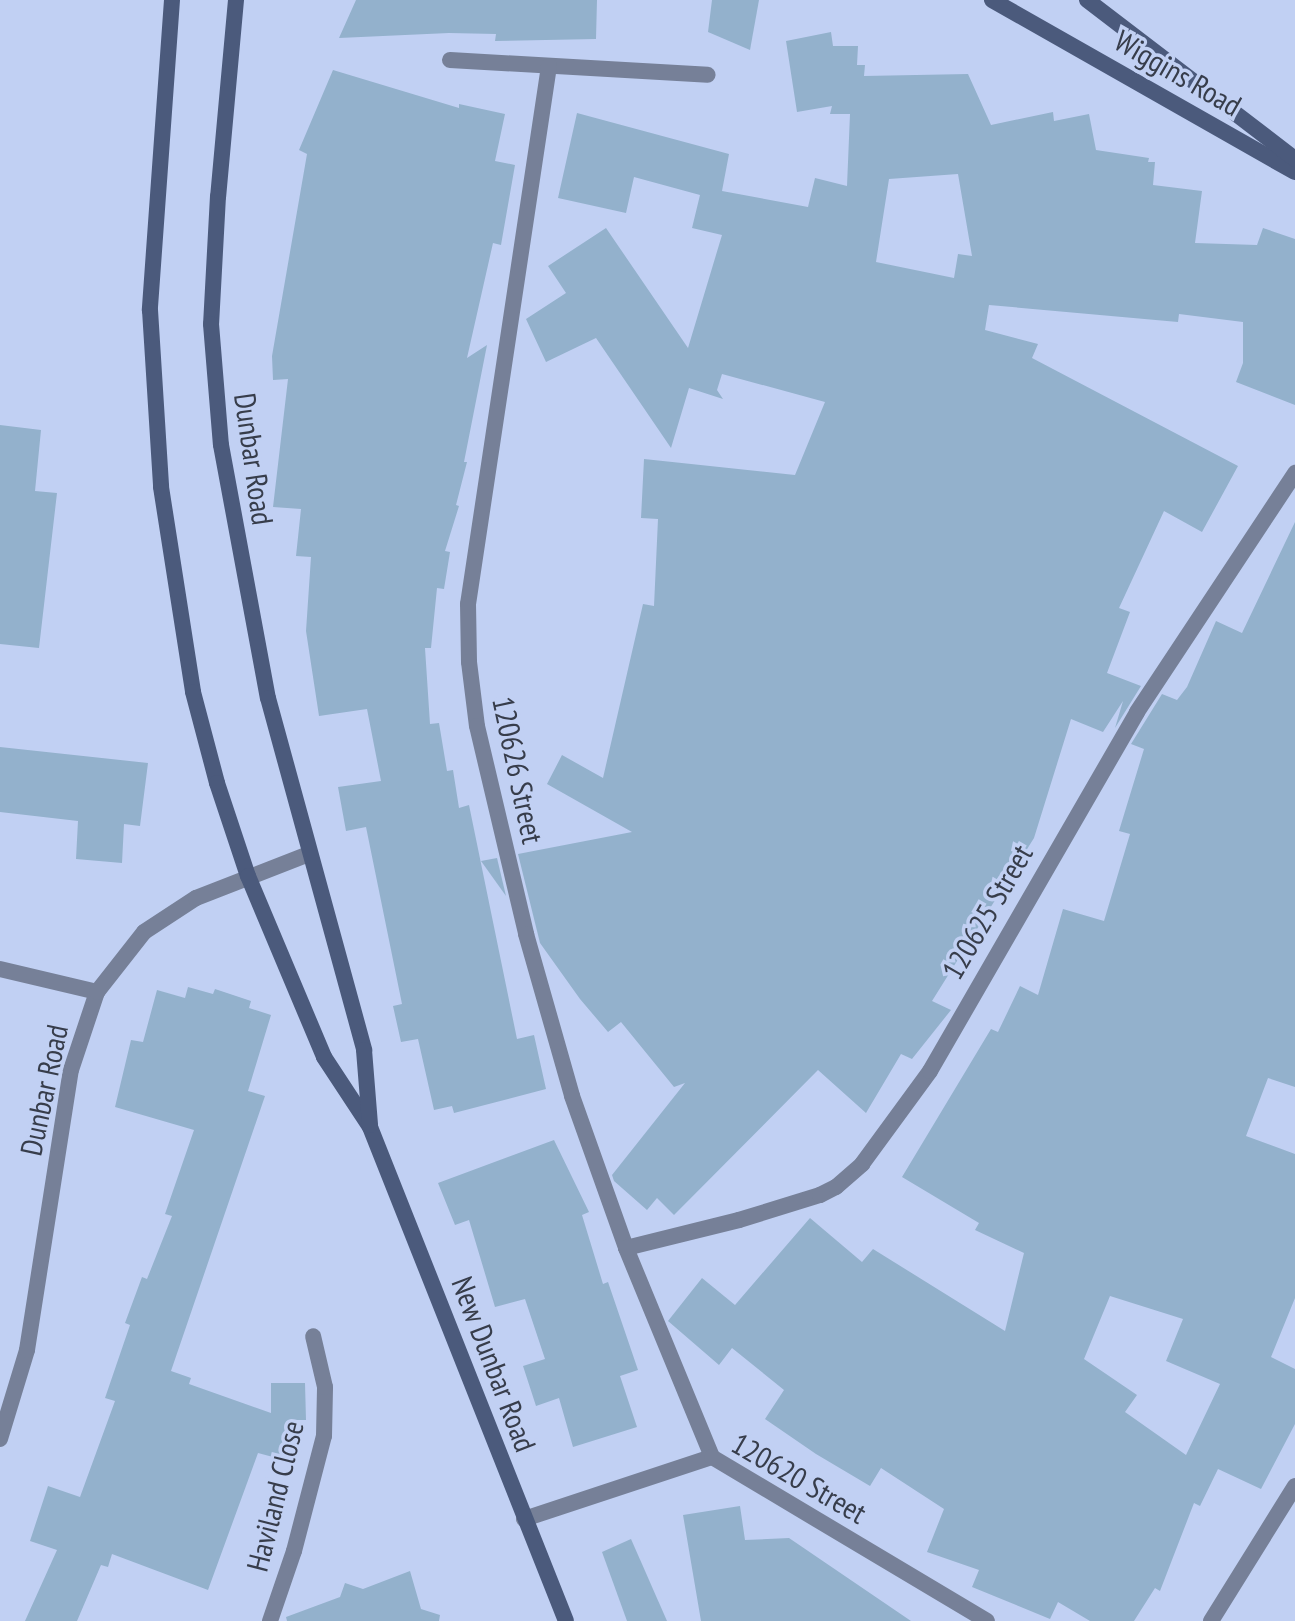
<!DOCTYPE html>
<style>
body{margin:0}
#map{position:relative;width:1295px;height:1621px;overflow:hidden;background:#c1d0f3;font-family:"PT Sans Narrow",sans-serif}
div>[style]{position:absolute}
.building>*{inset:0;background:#93b1cc}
.street>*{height:16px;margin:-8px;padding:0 8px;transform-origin:8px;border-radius:8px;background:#768098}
.secondary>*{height:16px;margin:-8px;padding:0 8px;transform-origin:8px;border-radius:8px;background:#4b5a7c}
span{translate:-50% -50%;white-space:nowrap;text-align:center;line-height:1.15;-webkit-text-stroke:7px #c1d0f3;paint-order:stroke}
.street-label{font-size:30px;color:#373d4b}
</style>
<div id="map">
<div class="building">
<i style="clip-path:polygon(356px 0,597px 0,596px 39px,495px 41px,496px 34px,449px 33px,339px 38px)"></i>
<i style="clip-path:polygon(712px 0,759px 0,750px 50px,708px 32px)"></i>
<i style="clip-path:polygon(evenodd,831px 32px,833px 46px,858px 46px,857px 65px,865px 65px,864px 76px,968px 74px,991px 125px,1053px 112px,1054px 121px,1089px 114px,1096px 150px,1149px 158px,1148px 162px,1155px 162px,1153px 185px,1202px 191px,1195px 243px,1257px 245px,1263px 228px,1295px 239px,1295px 405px,1236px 382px,1243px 363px,1243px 322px,1179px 314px,1178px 322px,989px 305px,985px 330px,1038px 344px,1032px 358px,1238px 466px,1202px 532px,1164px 511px,1119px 608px,1130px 612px,1107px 673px,1141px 686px,1115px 728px,1123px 701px,1103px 732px,1071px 719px,1034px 838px,932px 1001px,951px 1010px,912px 1059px,901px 1054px,866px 1113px,818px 1070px,674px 1215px,657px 1198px,647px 1210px,614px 1181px,612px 1175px,685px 1083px,674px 1087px,621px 1022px,608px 1032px,580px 999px,540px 943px,518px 854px,632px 832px,547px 784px,562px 755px,603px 778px,643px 604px,654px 606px,658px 519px,641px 518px,644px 459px,795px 475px,825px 402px,722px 374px,717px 390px,723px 399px,689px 388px,671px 448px,596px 338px,546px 362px,526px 319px,566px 293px,548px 266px,606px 228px,688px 348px,722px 235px,692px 228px,700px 195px,634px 177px,626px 213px,558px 198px,577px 113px,729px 154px,722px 191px,808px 207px,815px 178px,847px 186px,850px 114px,830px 114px,832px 106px,797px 112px,786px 41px,831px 32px,958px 174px,972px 256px,958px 254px,954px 278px,876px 262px,889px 179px,958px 174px)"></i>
<i style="clip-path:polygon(333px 70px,459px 108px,459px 104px,505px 114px,495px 161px,515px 165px,501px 245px,493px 243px,467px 358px,487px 345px,464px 462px,467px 462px,456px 505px,459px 506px,445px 551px,450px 552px,444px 589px,437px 588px,431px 648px,425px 648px,430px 724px,439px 723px,447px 771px,453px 770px,459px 808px,469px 805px,517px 1039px,534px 1035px,546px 1089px,454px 1113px,452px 1106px,434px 1110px,418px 1039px,401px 1042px,393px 1006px,402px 1004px,366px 827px,346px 831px,338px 787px,381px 781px,367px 709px,319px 716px,306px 631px,311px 557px,296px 556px,301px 509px,273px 507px,288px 379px,273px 380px,272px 356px,307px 154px,299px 150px)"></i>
<i style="clip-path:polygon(0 425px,41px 430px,35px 491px,57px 493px,39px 648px,0 644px)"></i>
<i style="clip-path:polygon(evenodd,1295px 522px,1295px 1087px,1268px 1078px,1246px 1136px,1295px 1154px,1295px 1298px,1271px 1357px,1295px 1369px,1295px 1424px,1261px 1489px,1218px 1469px,1200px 1506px,1194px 1503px,1160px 1591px,1155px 1588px,1134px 1621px,1090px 1621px,1058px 1602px,1050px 1619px,972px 1587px,979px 1570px,927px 1552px,944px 1509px,881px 1468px,870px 1486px,816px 1454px,765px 1419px,784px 1390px,732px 1348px,719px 1365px,668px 1321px,702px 1278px,735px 1305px,810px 1218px,862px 1262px,873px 1249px,1005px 1331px,1024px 1253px,975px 1230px,979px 1223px,902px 1177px,991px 1029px,998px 1032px,1020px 986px,1038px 995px,1063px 909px,1104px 921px,1130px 834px,1119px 831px,1144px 749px,1131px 744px,1162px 694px,1177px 700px,1187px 687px,1216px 621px,1242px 633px,1295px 522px,1110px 1296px,1183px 1319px,1166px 1361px,1220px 1384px,1186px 1455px,1125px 1412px,1137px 1395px,1084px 1359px,1110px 1296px)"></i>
<i style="clip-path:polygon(0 747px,148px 763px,140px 826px,124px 824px,122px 863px,76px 859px,78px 821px,0 812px)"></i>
<i style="clip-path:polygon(497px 858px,506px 896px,481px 861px)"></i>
<i style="clip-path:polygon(188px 987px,213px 994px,215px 989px,251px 1001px,249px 1008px,271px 1015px,248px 1091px,265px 1096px,171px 1371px,191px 1378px,189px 1384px,271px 1413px,271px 1383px,305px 1383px,306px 1420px,292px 1420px,298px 1422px,288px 1461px,258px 1453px,208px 1590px,112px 1554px,108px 1567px,101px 1565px,77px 1621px,25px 1621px,57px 1550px,30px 1541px,48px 1486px,80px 1497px,115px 1401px,105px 1398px,130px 1325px,125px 1323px,142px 1277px,147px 1279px,172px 1216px,165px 1214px,194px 1130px,115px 1107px,131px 1040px,143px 1042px,157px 990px,185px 998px)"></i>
<i style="clip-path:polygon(554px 1140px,589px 1212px,582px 1215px,603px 1284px,608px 1282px,638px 1370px,620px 1376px,637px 1427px,573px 1447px,559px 1398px,536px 1406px,523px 1366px,545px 1359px,525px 1299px,495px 1307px,469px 1220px,455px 1225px,438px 1183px)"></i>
<i style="clip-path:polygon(740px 1506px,745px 1540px,789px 1538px,911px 1621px,701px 1621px,683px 1515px)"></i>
<i style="clip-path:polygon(631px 1539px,667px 1621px,627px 1621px,602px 1552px)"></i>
<i style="clip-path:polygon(410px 1571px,421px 1609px,440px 1615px,439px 1621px,287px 1621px,286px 1617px,340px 1597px,345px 1583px,363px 1589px)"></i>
</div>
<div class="street">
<i style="left:450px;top:60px;width:258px;rotate:3.3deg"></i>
<i style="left:549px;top:66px;width:544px;rotate:98.56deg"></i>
<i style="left:468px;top:604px;width:58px;rotate:89deg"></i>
<i style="left:469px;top:662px;width:64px;rotate:82.9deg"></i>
<i style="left:477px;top:726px;width:214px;rotate:76.7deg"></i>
<i style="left:526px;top:934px;width:168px;rotate:74.1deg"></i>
<i style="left:572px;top:1096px;width:161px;rotate:70.4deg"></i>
<i style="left:626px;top:1248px;width:226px;rotate:67.6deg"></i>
<i style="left:0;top:969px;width:100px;rotate:13.3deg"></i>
<i style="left:626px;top:1248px;width:116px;rotate:-13.9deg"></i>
<i style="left:739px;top:1220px;width:85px;rotate:-17.2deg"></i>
<i style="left:820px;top:1195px;width:18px;rotate:-27deg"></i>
<i style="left:836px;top:1187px;width:35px;rotate:-41deg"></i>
<i style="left:862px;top:1164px;width:115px;rotate:-53.8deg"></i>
<i style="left:930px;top:1071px;width:414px;rotate:-60deg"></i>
<i style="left:1137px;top:712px;width:287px;rotate:-56.5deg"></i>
<i style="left:0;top:1439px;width:93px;rotate:-73.1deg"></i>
<i style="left:27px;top:1350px;width:283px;rotate:-81.1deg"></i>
<i style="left:71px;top:1070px;width:82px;rotate:-71.6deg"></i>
<i style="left:97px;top:992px;width:76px;rotate:-51.9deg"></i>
<i style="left:144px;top:932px;width:62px;rotate:-33.2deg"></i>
<i style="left:196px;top:898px;width:121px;rotate:-21.3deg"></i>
<i style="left:524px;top:1519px;width:198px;rotate:-18.3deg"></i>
<i style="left:712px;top:1457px;width:320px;rotate:30.8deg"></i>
<i style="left:270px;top:1621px;width:74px;rotate:-71.1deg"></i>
<i style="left:294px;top:1551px;width:119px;rotate:-75.4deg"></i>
<i style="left:324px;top:1436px;width:49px;rotate:-88.8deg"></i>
<i style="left:325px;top:1387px;width:52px;rotate:-103.2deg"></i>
<i style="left:1211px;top:1621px;width:159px;rotate:-58.1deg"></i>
</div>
<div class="secondary">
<i style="left:172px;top:0;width:311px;rotate:94.1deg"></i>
<i style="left:150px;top:310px;width:177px;rotate:86.4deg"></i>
<i style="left:161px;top:487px;width:207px;rotate:81.1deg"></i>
<i style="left:193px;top:692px;width:94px;rotate:75.2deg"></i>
<i style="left:217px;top:783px;width:98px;rotate:71.6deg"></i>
<i style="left:248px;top:876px;width:196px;rotate:67.2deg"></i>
<i style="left:324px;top:1057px;width:84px;rotate:56.7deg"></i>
<i style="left:370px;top:1127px;width:531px;rotate:68.36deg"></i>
<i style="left:236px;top:0;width:197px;rotate:95.2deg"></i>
<i style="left:218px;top:196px;width:128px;rotate:93.1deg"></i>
<i style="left:211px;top:324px;width:121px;rotate:85.3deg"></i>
<i style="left:221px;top:445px;width:257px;rotate:79.5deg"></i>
<i style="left:268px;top:698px;width:365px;rotate:74.7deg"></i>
<i style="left:364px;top:1050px;width:75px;rotate:85.4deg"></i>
<i style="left:992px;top:0;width:348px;rotate:29.6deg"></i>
<i style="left:1087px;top:0;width:262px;rotate:37.4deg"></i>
</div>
<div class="street-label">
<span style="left:1178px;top:73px;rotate:30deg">Wiggins Road</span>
<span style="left:254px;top:459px;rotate:82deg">Dunbar Road</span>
<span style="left:518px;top:770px;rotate:78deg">120626 Street</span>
<span style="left:987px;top:912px;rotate:-60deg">120625 Street</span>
<span style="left:44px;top:1090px;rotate:-78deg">Dunbar Road</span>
<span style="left:494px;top:1364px;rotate:69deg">New Dunbar Road</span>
<span style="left:799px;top:1478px;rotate:30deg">120620 Street</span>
<span style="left:275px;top:1496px;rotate:-76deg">Haviland Close</span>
</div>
</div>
